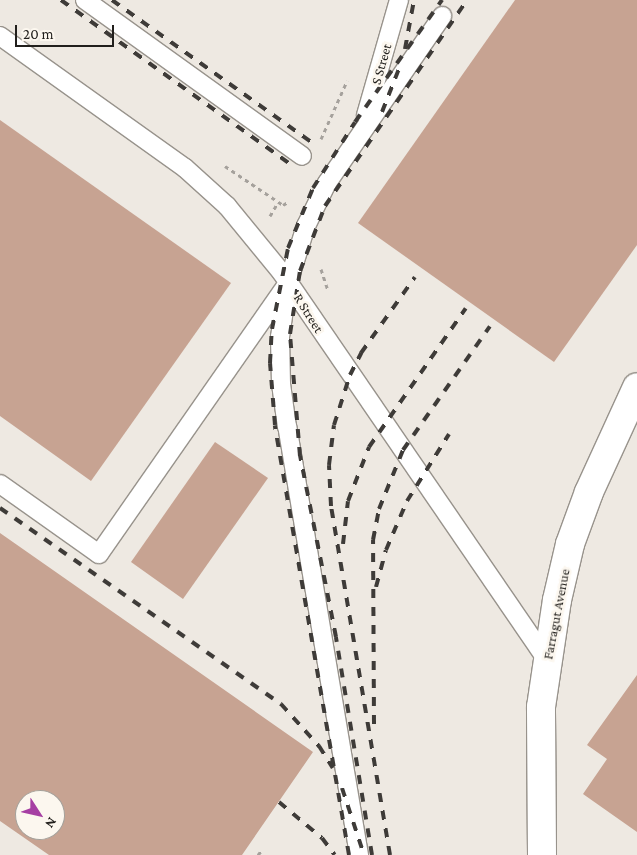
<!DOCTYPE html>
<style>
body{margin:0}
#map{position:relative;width:637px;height:855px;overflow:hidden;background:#eee9e2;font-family:"Crimson Pro",serif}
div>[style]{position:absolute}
.building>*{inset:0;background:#c7a392}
.path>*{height:3px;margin-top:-1.5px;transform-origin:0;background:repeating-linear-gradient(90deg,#a5a19c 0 4px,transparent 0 8px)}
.roads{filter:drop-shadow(1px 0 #98938c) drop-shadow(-1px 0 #98938c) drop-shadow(0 1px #98938c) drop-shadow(0 -1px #98938c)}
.lane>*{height:18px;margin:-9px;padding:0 9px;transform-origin:9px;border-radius:9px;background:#fff}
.street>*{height:28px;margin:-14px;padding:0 14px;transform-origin:14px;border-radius:14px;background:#fff}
.rail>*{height:4px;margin-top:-2px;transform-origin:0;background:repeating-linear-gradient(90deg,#3e3b38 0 9px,transparent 0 18px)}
span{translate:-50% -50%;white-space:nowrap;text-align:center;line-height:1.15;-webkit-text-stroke:5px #fcf7ef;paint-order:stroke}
.street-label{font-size:14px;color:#211f1c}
.north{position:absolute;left:15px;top:790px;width:50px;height:50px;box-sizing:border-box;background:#fcf7ef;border:1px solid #a4a19b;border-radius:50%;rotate:125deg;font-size:14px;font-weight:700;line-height:20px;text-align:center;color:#211f1c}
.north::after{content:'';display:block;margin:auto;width:18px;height:22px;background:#a63fa3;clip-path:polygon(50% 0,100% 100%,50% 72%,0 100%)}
.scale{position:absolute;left:15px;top:25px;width:99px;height:22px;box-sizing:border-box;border:2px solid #211f1c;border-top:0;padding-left:6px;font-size:15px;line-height:18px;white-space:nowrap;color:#211f1c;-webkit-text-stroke:4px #fcf7ef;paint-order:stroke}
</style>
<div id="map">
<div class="building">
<i style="clip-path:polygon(515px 0,637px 0,637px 245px,554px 362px,358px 223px)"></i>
<i style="clip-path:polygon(0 120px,231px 283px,91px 481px,0 416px)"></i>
<i style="clip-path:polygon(215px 442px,268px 478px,183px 599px,131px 562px)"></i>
<i style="clip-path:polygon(evenodd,0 533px,313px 752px,242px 855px,49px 855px,0 821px,0 533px,25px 800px,55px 800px,55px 830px,25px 830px,25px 800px)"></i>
<i style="clip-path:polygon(637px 675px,637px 832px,583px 794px,607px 759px,587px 745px)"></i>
</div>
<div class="path">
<i style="left:321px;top:139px;width:64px;rotate:-65.9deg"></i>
<i style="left:225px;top:166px;width:70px;rotate:33.9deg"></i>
<i style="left:283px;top:205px;width:6px;rotate:-31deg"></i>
<i style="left:270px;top:216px;width:16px;rotate:-60deg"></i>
<i style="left:321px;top:269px;width:23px;rotate:72deg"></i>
<i style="left:258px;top:855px;width:5px;rotate:-53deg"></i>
</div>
<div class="roads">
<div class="lane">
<i style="left:85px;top:0;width:267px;rotate:35.7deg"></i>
<i style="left:0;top:36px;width:227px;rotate:35.5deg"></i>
<i style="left:185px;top:168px;width:57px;rotate:42.1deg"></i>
<i style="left:227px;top:206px;width:87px;rotate:50.6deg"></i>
<i style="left:282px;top:273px;width:468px;rotate:55.6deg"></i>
<i style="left:366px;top:115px;width:120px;rotate:-74deg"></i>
<i style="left:0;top:484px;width:121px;rotate:35.3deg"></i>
<i style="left:99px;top:554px;width:327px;rotate:-55.1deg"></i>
<i style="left:359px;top:855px;width:434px;rotate:-99.5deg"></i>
<i style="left:287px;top:427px;width:43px;rotate:-97.9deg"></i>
<i style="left:281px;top:384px;width:47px;rotate:-91.2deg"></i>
<i style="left:280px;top:337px;width:55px;rotate:-81.6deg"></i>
<i style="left:288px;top:283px;width:60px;rotate:-72.5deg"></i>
<i style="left:306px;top:226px;width:48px;rotate:-64deg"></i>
<i style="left:327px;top:183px;width:203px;rotate:-55.4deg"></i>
</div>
<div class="street">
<i style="left:542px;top:855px;width:148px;rotate:-90.4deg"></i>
<i style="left:541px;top:707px;width:108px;rotate:-81.5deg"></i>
<i style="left:557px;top:600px;width:57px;rotate:-76.9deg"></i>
<i style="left:570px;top:544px;width:55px;rotate:-69.9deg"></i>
<i style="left:589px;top:492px;width:115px;rotate:-65.4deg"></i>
</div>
</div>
<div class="rail">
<i style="left:61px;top:0;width:285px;rotate:35.6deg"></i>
<i style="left:112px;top:0;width:244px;rotate:35.5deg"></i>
<i style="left:405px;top:49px;width:50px;rotate:-79.6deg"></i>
<i style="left:382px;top:112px;width:49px;rotate:-68.6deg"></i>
<i style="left:0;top:508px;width:343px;rotate:34.9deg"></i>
<i style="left:281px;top:704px;width:57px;rotate:47.9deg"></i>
<i style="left:319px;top:746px;width:26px;rotate:58deg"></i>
<i style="left:343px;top:544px;width:43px;rotate:-83.4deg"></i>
<i style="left:348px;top:501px;width:58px;rotate:-68.7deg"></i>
<i style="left:369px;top:447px;width:169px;rotate:-55.1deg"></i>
<i style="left:376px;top:587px;width:38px;rotate:-75deg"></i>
<i style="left:386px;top:550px;width:53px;rotate:-66.8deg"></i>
<i style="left:407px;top:501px;width:79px;rotate:-57.9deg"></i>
<i style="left:374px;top:724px;width:184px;rotate:-90.3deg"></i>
<i style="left:373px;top:540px;width:32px;rotate:-79deg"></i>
<i style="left:379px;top:509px;width:64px;rotate:-67.9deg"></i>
<i style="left:403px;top:450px;width:151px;rotate:-54.9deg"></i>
<i style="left:342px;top:788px;width:71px;rotate:71.8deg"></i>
<i style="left:279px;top:802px;width:56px;rotate:39.9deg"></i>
<i style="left:322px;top:838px;width:21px;rotate:53deg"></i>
<i style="left:349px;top:855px;width:436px;rotate:-99.8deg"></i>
<i style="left:275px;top:425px;width:62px;rotate:-94.6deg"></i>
<i style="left:270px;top:363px;width:34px;rotate:-87deg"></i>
<i style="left:272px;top:329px;width:83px;rotate:-78.8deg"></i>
<i style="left:288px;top:248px;width:65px;rotate:-67.4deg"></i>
<i style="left:313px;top:188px;width:78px;rotate:-57.5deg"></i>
<i style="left:355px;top:122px;width:150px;rotate:-54.5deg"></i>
<i style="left:372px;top:855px;width:221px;rotate:-99.4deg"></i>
<i style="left:336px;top:637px;width:185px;rotate:-101.2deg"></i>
<i style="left:300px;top:456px;width:122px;rotate:-94.7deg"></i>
<i style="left:290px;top:334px;width:64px;rotate:-81deg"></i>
<i style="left:300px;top:271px;width:70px;rotate:-69deg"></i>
<i style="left:325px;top:206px;width:250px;rotate:-55.4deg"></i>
<i style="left:390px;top:855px;width:354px;rotate:-99.6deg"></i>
<i style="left:331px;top:506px;width:41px;rotate:-92.8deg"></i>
<i style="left:329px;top:465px;width:40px;rotate:-82.9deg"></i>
<i style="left:334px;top:425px;width:52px;rotate:-72.3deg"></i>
<i style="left:350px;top:375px;width:25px;rotate:-63deg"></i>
<i style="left:361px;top:353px;width:93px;rotate:-54.6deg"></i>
</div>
<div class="street-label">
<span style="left:381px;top:64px;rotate:-74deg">S Street</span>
<span style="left:309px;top:313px;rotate:58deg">R Street</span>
<span style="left:556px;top:614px;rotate:-79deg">Farragut Avenue</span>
</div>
<div class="north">N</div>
<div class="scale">20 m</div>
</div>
